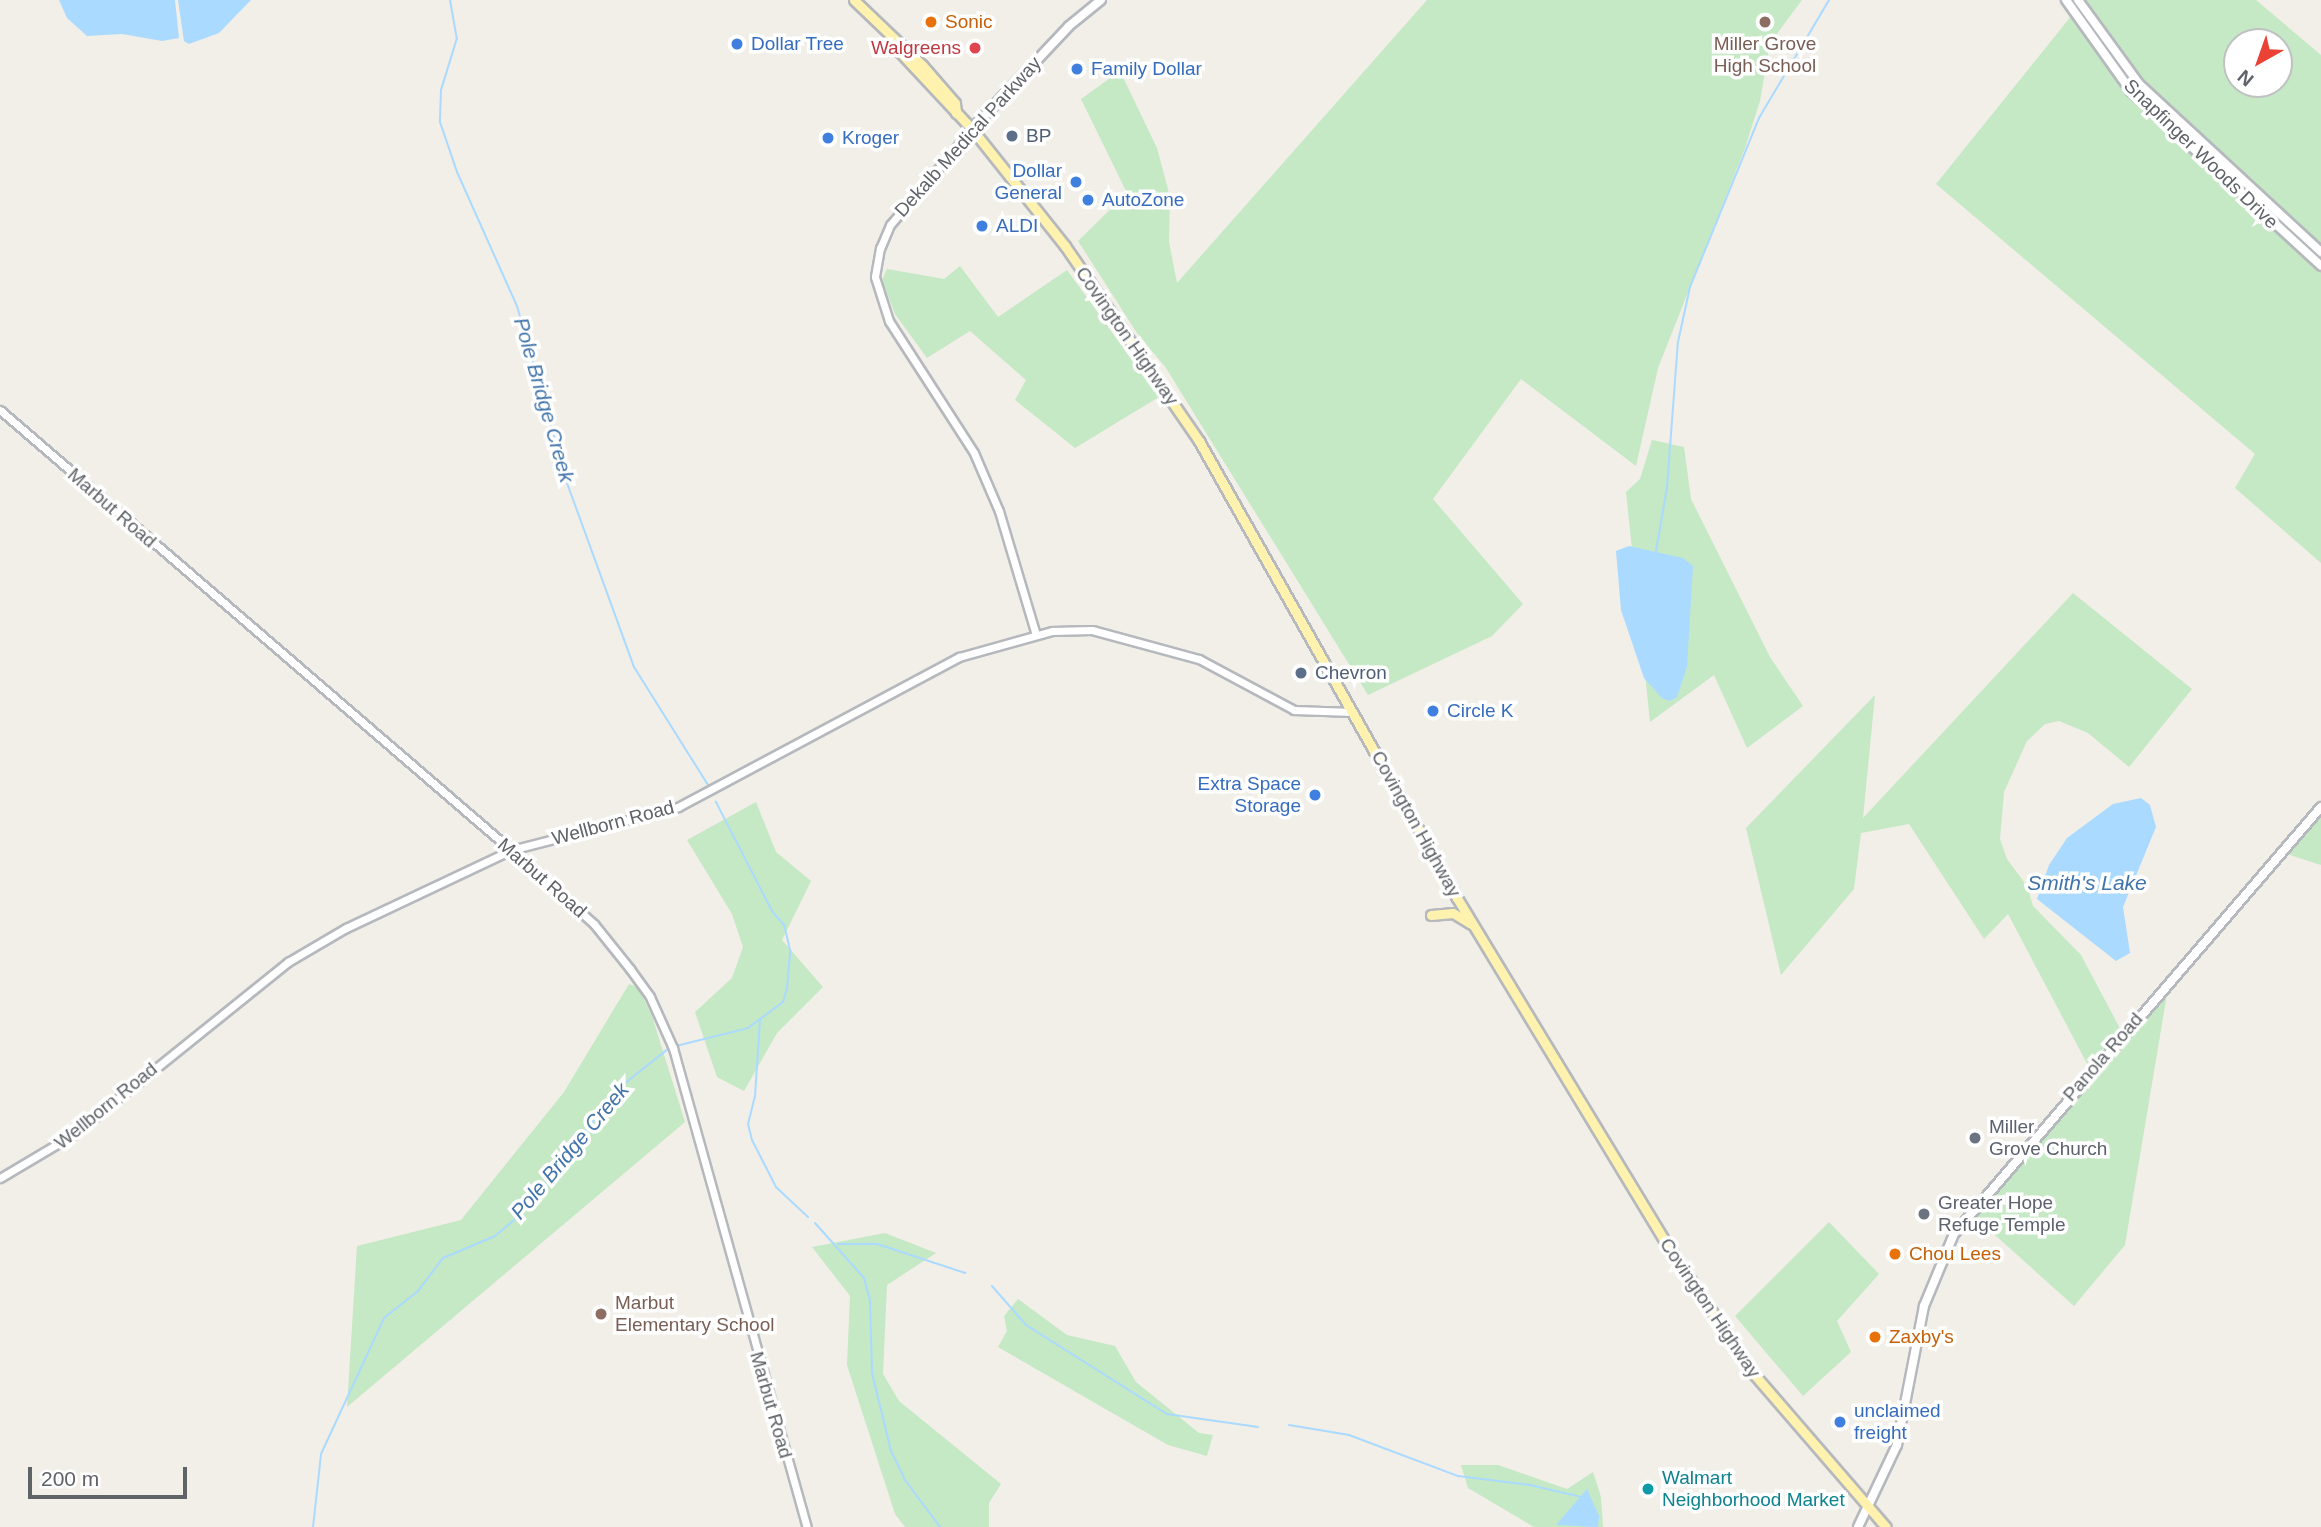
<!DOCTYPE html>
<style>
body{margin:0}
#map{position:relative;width:2321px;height:1527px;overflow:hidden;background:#f1efe8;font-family:Arial,sans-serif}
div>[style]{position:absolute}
.green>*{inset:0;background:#c5e8c5}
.water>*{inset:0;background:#aadaff}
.stream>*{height:2px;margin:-1px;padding:0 1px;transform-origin:1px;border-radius:1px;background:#aadaff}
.roads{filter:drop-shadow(2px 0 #b5b8bc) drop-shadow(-2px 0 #b5b8bc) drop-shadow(0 2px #b5b8bc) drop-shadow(0 -2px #b5b8bc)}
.tertiary>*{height:7px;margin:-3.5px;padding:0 3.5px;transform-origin:3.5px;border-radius:3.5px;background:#fff}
.secondary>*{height:8px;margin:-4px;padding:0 4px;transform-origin:4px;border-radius:4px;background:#fff}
.primary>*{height:9px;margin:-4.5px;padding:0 4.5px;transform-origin:4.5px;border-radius:4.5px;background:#fff2af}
.dots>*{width:19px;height:19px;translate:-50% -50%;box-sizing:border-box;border:4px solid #fff;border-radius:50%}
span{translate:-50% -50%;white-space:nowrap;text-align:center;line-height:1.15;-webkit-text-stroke:7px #fff;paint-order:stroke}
.food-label{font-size:19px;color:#c56008}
.left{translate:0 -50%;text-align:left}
.shop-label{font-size:19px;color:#366cbe}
.right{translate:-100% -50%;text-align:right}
.education-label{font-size:19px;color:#785e54}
.health-label{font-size:19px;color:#be3a42}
.service-label{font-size:19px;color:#4e5e75}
.street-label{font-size:19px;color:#5f6368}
.worship-label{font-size:19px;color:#5b616d}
.culture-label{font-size:19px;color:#0d838f}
.water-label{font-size:21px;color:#4174aa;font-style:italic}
.north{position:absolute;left:2223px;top:28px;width:70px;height:70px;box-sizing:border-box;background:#fff;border:2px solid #bfc1c3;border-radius:50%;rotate:220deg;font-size:19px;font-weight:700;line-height:28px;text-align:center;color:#5f6368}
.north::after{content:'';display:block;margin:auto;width:24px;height:32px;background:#ea4335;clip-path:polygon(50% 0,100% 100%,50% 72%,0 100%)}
.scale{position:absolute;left:28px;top:1467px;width:159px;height:32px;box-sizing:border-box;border:4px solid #5f6368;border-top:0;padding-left:9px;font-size:21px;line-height:24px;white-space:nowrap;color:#5f6368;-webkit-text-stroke:5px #fff;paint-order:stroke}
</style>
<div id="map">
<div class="green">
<i style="clip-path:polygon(1427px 0,1802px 0,1770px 43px,1760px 101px,1745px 148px,1658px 368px,1636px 466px,1521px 379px,1433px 499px,1523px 604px,1492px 636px,1368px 695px,1166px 368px,1137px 333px,1078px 241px,1127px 193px,1081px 99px,1120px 71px,1157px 148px,1170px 197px,1169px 242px,1177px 283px)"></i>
<i style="clip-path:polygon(evenodd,2084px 0,2256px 0,2321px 55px,2321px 563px,2235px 488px,2255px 454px,1936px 184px,2084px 0,2237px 42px,2279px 42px,2279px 84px,2237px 84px,2237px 42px)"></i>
<i style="clip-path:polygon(960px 266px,998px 317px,1067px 270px,1159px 397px,1075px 448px,1015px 400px,1026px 380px,970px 331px,927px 358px,895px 314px,882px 280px,887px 269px,944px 279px)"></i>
<i style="clip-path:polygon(1652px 440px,1684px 447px,1691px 499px,1770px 657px,1803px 706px,1747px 748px,1714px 675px,1650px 722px,1626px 492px,1640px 479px)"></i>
<i style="clip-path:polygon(2073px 593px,2192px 689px,2129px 767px,2088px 733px,2059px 721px,2045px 724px,2027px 741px,2004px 792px,2000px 839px,2007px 859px,2027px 886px,2033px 906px,2081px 955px,2124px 1036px,2168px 988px,2125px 1245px,2074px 1306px,1967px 1210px,2092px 1073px,2008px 914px,1984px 939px,1909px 824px,1861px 833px,1854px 889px,1781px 975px,1746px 828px,1875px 695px,1863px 818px)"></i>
<i style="clip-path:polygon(756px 802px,776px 852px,811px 881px,782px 940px,823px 987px,777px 1033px,744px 1091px,717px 1077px,695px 1012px,732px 978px,743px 947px,732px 914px,687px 840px)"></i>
<i style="clip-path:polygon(2321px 802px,2321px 865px,2277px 851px)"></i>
<i style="clip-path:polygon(629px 984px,638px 987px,652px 1016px,685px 1122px,347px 1407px,357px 1246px,461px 1220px,564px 1092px)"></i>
<i style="clip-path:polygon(1829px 1222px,1879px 1274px,1837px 1321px,1851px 1352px,1803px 1396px,1735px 1316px)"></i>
<i style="clip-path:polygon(885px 1233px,936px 1253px,887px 1285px,883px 1374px,899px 1401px,1001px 1484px,989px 1503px,989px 1527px,905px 1527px,895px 1514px,847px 1365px,850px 1296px,812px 1247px)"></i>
<i style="clip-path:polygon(1018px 1299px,1067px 1335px,1115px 1346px,1136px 1382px,1199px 1433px,1213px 1435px,1207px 1456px,1168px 1445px,998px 1347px,1007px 1331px,1004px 1316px)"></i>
<i style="clip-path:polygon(1461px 1465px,1498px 1465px,1567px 1489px,1593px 1472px,1601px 1497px,1603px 1527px,1534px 1527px,1468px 1488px)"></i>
</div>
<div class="water">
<i style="clip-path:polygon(59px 0,175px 0,179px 38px,162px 41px,122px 34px,87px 36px,67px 18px)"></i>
<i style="clip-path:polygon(178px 0,251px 0,219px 33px,189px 44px,184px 41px)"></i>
<i style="clip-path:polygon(1629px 546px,1683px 558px,1693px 566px,1687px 667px,1677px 697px,1670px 701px,1662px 698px,1644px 678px,1621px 610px,1616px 551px)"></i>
<i style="clip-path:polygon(2141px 798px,2150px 805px,2156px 827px,2123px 907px,2130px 953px,2116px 961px,2037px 899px,2049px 865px,2067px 838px,2113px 804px)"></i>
<i style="clip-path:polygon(1587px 1489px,1599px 1516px,1598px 1527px,1556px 1525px)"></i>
</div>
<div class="stream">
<i style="left:450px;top:0;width:39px;rotate:80deg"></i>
<i style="left:457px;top:38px;width:54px;rotate:107.1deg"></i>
<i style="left:441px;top:90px;width:32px;rotate:92deg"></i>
<i style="left:440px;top:122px;width:53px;rotate:71.2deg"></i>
<i style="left:457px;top:172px;width:147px;rotate:65.9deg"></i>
<i style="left:517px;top:306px;width:184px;rotate:74.2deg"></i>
<i style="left:567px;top:483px;width:196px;rotate:70deg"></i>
<i style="left:634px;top:667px;width:139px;rotate:57.9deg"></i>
<i style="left:1656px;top:551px;width:65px;rotate:-80.2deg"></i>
<i style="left:1667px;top:487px;width:145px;rotate:-85.7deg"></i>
<i style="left:1678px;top:342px;width:56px;rotate:-77.7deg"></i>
<i style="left:1690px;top:287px;width:183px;rotate:-67.8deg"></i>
<i style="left:1759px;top:118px;width:137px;rotate:-59.3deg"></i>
<i style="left:760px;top:1019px;width:77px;rotate:93.7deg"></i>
<i style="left:755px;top:1096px;width:29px;rotate:104deg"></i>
<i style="left:748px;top:1124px;width:16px;rotate:76deg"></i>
<i style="left:752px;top:1140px;width:53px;rotate:62.9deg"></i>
<i style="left:776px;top:1187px;width:44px;rotate:43.2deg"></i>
<i style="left:676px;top:1046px;width:74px;rotate:-14deg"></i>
<i style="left:748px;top:1028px;width:44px;rotate:-36.6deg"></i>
<i style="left:783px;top:1002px;width:15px;rotate:-74deg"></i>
<i style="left:787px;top:988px;width:38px;rotate:-85deg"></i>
<i style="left:790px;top:950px;width:26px;rotate:-103deg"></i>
<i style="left:784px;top:925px;width:18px;rotate:-131deg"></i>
<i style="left:772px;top:911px;width:123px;rotate:-117.2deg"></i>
<i style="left:815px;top:1223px;width:74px;rotate:48.3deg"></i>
<i style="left:864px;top:1278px;width:24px;rotate:75deg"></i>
<i style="left:870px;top:1301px;width:72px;rotate:88.4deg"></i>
<i style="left:872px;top:1373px;width:80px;rotate:76.3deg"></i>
<i style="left:891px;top:1451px;width:32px;rotate:64deg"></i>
<i style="left:905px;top:1480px;width:59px;rotate:53.3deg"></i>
<i style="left:838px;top:1244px;width:39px"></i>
<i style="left:877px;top:1244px;width:93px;rotate:18.2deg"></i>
<i style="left:992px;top:1286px;width:52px;rotate:48.9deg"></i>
<i style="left:1026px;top:1325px;width:167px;rotate:32.3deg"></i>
<i style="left:1167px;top:1414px;width:92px;rotate:8.1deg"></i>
<i style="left:1289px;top:1425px;width:61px;rotate:9.5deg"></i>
<i style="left:1349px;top:1435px;width:116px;rotate:20.6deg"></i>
<i style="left:1458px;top:1476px;width:73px;rotate:7.1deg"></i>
<i style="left:1530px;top:1485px;width:52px;rotate:13.2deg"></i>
<i style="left:313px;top:1527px;width:73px;rotate:-83.7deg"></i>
<i style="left:321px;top:1454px;width:150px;rotate:-65.1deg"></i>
<i style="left:384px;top:1318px;width:43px;rotate:-38.5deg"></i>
<i style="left:418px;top:1291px;width:41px;rotate:-52.9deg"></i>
<i style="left:443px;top:1258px;width:56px;rotate:-22.9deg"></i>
<i style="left:495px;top:1236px;width:31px;rotate:-40deg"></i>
<i style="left:519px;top:1216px;width:164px;rotate:-51.9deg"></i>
<i style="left:620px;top:1087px;width:61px;rotate:-38.4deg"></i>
</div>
<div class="roads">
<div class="tertiary">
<i style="left:972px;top:129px;width:126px;rotate:130.5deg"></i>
<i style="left:890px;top:225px;width:25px;rotate:113deg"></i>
<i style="left:880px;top:248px;width:29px;rotate:100deg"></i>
<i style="left:875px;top:277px;width:46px;rotate:72.3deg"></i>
<i style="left:889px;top:321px;width:157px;rotate:57.2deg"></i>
<i style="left:974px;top:453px;width:63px;rotate:66.7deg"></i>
<i style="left:999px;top:511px;width:129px;rotate:73.4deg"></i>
<i style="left:0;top:410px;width:674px;rotate:40.73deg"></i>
<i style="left:511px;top:850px;width:111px;rotate:41.7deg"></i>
<i style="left:594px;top:924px;width:58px;rotate:51.3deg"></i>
<i style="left:630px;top:969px;width:34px;rotate:54deg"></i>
<i style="left:650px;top:997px;width:56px;rotate:65.7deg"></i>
<i style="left:673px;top:1048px;width:497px;rotate:74.4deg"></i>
<i style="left:0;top:1178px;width:86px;rotate:-30.7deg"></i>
<i style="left:74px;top:1134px;width:275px;rotate:-38.8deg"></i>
<i style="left:288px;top:962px;width:67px;rotate:-30.4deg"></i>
<i style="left:346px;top:928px;width:183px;rotate:-25.3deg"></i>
<i style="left:511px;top:850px;width:172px;rotate:-14.4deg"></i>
<i style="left:678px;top:807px;width:319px;rotate:-28.1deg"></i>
<i style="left:959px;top:657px;width:97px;rotate:-15.6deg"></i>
<i style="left:1052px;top:631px;width:40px;rotate:-1.4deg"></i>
<i style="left:1092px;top:630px;width:111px;rotate:15.2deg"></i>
<i style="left:1199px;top:659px;width:108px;rotate:28.2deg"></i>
<i style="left:1294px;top:710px;width:59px;rotate:1.9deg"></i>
</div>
<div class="secondary">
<i style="left:2066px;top:0;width:112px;rotate:54.5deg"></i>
<i style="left:2131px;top:91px;width:258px;rotate:42.6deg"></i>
<i style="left:2078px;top:0;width:104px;rotate:54deg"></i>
<i style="left:2139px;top:84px;width:248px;rotate:42.7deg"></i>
<i style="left:972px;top:129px;width:141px;rotate:-46.7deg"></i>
<i style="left:1069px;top:26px;width:41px;rotate:-39.1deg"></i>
<i style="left:1858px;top:1527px;width:91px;rotate:-64.6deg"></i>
<i style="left:1897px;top:1445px;width:142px;rotate:-79deg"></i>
<i style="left:1924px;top:1306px;width:78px;rotate:-67.4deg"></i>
<i style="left:1954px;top:1234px;width:563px;rotate:-49.32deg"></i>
</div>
<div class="primary">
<i style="left:854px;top:0;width:94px;rotate:43.7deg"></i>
<i style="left:922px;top:65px;width:50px;rotate:49deg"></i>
<i style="left:955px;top:103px;width:10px;rotate:84deg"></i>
<i style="left:898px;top:45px;width:5px;rotate:90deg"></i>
<i style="left:898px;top:50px;width:108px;rotate:46.9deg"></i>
<i style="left:972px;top:129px;width:149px;rotate:51.5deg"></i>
<i style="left:1065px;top:246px;width:237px;rotate:55.5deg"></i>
<i style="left:1199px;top:441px;width:525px;rotate:60.55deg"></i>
<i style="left:1457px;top:898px;width:407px;rotate:58.8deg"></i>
<i style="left:1668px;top:1246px;width:153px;rotate:56.2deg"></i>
<i style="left:1753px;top:1373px;width:203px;rotate:49.2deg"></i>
<i style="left:1431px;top:915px;width:22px;rotate:-5deg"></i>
<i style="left:1453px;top:913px;width:21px;rotate:31deg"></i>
</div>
</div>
<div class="dots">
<i style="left:931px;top:22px;background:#e8710a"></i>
<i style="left:1765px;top:22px;background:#8d6e63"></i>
<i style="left:737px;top:44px;background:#3f7fe0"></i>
<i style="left:975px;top:48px;background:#e0444e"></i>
<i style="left:1077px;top:69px;background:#3f7fe0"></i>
<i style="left:1012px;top:136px;background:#5c6f8a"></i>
<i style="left:828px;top:138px;background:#3f7fe0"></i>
<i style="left:1076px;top:182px;background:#3f7fe0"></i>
<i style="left:1088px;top:200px;background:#3f7fe0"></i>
<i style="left:982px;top:226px;background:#3f7fe0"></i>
<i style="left:1301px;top:673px;background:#5c6f8a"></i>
<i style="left:1433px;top:711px;background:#3f7fe0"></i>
<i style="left:1315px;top:795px;background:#3f7fe0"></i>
<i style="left:1975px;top:1138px;background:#6b7280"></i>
<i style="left:1924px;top:1214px;background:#6b7280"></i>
<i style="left:1895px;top:1254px;background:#e8710a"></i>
<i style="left:601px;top:1314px;background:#8d6e63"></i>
<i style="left:1875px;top:1337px;background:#e8710a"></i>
<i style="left:1840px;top:1422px;background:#3f7fe0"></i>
<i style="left:1648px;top:1489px;background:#0f9aa8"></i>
</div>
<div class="food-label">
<span class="left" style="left:945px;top:22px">Sonic</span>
<span class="left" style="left:1909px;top:1254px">Chou Lees</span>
<span class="left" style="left:1889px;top:1337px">Zaxby's</span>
</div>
<div class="shop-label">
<span class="left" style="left:751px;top:44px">Dollar Tree</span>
<span class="left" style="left:1091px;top:69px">Family Dollar</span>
<span class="left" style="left:842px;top:138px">Kroger</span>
<span class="right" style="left:1062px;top:182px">Dollar<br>General</span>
<span class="left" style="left:1102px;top:200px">AutoZone</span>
<span class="left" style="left:996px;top:226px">ALDI</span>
<span class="left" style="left:1447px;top:711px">Circle K</span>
<span class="right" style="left:1301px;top:795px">Extra Space<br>Storage</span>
<span class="left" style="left:1854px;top:1422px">unclaimed<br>freight</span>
</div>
<div class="education-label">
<span style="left:1765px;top:55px">Miller Grove<br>High School</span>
<span class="left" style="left:615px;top:1314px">Marbut<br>Elementary School</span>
</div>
<div class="health-label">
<span class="right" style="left:961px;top:48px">Walgreens</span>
</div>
<div class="service-label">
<span class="left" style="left:1026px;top:136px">BP</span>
<span class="left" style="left:1315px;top:673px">Chevron</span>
</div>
<div class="street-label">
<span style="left:968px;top:137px;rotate:-48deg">Dekalb Medical Parkway</span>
<span style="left:2201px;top:154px;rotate:44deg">Snapfinger Woods Drive</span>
<span style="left:1127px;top:336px;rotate:55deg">Covington Highway</span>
<span style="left:112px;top:508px;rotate:41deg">Marbut Road</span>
<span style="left:613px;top:823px;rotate:-15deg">Wellborn Road</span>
<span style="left:1416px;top:824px;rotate:61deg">Covington Highway</span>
<span style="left:542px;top:878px;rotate:41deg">Marbut Road</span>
<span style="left:2103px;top:1057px;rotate:-49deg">Panola Road</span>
<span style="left:106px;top:1106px;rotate:-39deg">Wellborn Road</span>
<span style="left:1710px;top:1308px;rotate:56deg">Covington Highway</span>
<span style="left:771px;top:1405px;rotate:74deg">Marbut Road</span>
</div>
<div class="worship-label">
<span class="left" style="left:1989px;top:1138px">Miller<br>Grove Church</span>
<span class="left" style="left:1938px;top:1214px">Greater Hope<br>Refuge Temple</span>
</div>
<div class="culture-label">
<span class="left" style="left:1662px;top:1489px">Walmart<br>Neighborhood Market</span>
</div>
<div class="water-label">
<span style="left:544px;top:400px;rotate:74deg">Pole Bridge Creek</span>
<span style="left:2087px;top:883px">Smith's Lake</span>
<span style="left:570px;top:1151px;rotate:-50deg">Pole Bridge Creek</span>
</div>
<div class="north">N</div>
<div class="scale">200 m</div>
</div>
